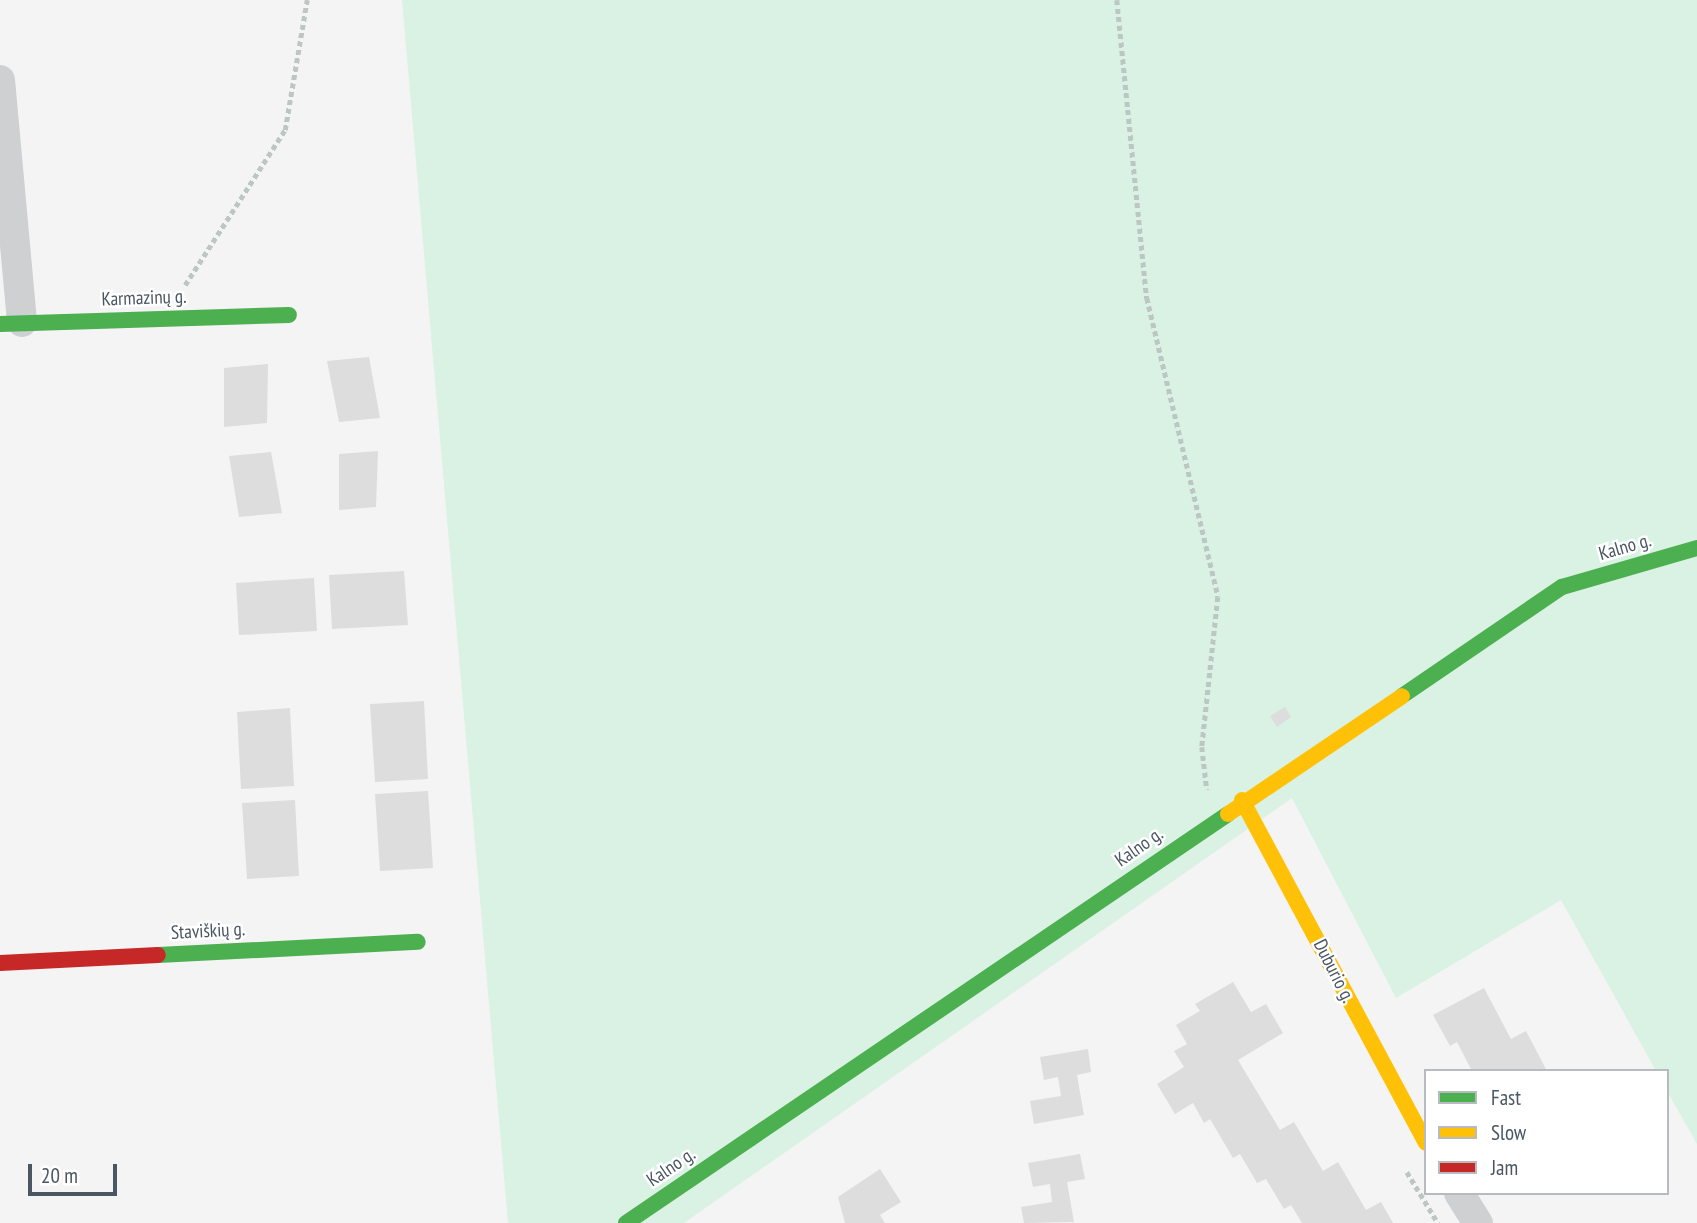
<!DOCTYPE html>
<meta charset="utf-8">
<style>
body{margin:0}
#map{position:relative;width:1697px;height:1223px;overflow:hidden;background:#f4f4f4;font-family:"PT Sans Narrow",sans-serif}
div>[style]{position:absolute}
.green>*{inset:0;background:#d9f2e3}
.building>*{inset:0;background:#ddddde}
.path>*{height:4.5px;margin-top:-2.25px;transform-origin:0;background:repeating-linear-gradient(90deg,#bcc7c4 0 5px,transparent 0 8.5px)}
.street>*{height:30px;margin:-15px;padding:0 15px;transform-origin:15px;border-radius:15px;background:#ced0d2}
.fast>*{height:16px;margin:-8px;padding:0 8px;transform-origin:8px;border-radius:8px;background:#4caf50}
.slow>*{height:16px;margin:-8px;padding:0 8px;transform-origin:8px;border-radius:8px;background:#ffc107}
.jam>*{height:16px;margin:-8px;padding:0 8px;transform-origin:8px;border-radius:8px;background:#c62828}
span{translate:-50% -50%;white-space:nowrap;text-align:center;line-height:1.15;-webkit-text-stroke:5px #fff;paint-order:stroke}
.street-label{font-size:19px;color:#4a5661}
.legend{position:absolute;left:1424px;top:1069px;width:245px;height:126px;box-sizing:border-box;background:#fff;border:2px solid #b7bbc0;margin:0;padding:9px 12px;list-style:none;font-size:21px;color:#4a5661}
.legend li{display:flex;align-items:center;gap:14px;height:35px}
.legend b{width:35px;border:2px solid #b7bbc0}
.scale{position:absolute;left:28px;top:1164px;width:89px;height:32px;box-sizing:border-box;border:4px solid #4a5661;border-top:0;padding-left:9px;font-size:21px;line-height:24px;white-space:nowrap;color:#4a5661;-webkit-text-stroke:5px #fff;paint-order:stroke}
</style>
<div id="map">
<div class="green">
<i style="clip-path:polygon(402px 0,1697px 0,1697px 1144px,1667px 1091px,1667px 1071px,1656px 1071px,1561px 900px,1396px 998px,1292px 798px,684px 1223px,508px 1223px)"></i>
</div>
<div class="building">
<i style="clip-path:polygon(369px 357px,380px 418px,339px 422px,327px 361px)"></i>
<i style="clip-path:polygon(268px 364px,267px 423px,224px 427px,224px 368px)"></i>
<i style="clip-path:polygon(378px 451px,376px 507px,339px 510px,339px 454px)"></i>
<i style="clip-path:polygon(271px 452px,282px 513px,239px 517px,229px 456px)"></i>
<i style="clip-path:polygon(404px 571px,408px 625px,332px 629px,329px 575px)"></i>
<i style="clip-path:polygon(314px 578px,317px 631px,239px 635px,236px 583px)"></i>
<i style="clip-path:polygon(424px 701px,428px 779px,375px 782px,370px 704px)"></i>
<i style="clip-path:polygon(1285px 707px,1291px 717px,1277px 727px,1270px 716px)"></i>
<i style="clip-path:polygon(290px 708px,294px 786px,241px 789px,237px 712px)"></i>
<i style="clip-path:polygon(428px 791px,433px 868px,380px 871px,375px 794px)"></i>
<i style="clip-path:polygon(295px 800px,299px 876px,247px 879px,242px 803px)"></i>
<i style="clip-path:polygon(1233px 982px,1251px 1012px,1266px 1004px,1283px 1033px,1238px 1060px,1280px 1130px,1294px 1122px,1323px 1171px,1338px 1162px,1366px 1210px,1381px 1202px,1393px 1223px,1302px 1223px,1291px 1205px,1284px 1209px,1266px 1179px,1257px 1183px,1240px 1154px,1233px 1158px,1210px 1119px,1204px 1123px,1193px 1103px,1175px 1114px,1157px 1084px,1184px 1067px,1174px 1051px,1187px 1044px,1176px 1025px,1200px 1011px,1195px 1004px)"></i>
<i style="clip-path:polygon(1484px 988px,1511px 1039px,1526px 1031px,1547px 1071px,1472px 1071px,1457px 1042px,1450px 1046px,1433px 1015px)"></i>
<i style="clip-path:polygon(1088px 1049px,1091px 1072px,1077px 1075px,1084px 1115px,1034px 1124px,1030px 1101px,1061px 1096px,1058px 1077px,1044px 1080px,1040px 1057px)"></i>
<i style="clip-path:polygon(1080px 1154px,1085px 1179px,1067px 1182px,1074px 1222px,1024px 1223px,1021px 1207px,1052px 1202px,1050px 1184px,1033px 1187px,1028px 1163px)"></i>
<i style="clip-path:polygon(880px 1169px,901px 1202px,880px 1215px,885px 1223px,845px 1223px,838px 1197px)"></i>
</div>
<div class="path">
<i style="left:1117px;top:0;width:300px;rotate:84.3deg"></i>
<i style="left:1147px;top:298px;width:307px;rotate:76.6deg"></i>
<i style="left:1218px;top:597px;width:151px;rotate:96.1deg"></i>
<i style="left:1202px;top:747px;width:43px;rotate:83.4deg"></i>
<i style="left:185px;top:285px;width:184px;rotate:-57.2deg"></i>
<i style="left:285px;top:130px;width:132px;rotate:-80.4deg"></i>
<i style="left:1407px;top:1172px;width:60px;rotate:58.7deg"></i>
</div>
<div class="street">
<i style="left:0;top:80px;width:243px;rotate:84.8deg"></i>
<i style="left:1459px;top:1193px;width:36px;rotate:58deg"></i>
</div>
<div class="fast">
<i style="left:0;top:324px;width:289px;rotate:-1.8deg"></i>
<i style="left:1402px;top:696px;width:194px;rotate:-34.3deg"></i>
<i style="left:1562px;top:587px;width:141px;rotate:-16.1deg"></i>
<i style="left:158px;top:955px;width:260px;rotate:-2.9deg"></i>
<i style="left:626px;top:1223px;width:728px;rotate:-34.19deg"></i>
</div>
<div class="slow">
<i style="left:1242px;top:800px;width:389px;rotate:61.8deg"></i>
<i style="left:1228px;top:814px;width:210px;rotate:-34.1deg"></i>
</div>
<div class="jam">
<i style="left:0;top:963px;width:158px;rotate:-2.9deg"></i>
</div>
<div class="street-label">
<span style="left:144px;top:298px;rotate:-2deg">Karmazinų g.</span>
<span style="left:1625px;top:547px;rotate:-16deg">Kalno g.</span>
<span style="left:1139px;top:847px;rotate:-35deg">Kalno g.</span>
<span style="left:208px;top:931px;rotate:-3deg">Staviškių g.</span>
<span style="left:1334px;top:971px;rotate:63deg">Duburio g.</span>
<span style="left:671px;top:1167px;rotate:-34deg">Kalno g.</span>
</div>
<ul class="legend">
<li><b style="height:9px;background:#4caf50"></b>Fast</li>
<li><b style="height:9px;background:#ffc107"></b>Slow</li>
<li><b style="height:9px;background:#c62828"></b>Jam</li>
</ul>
<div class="scale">20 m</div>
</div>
